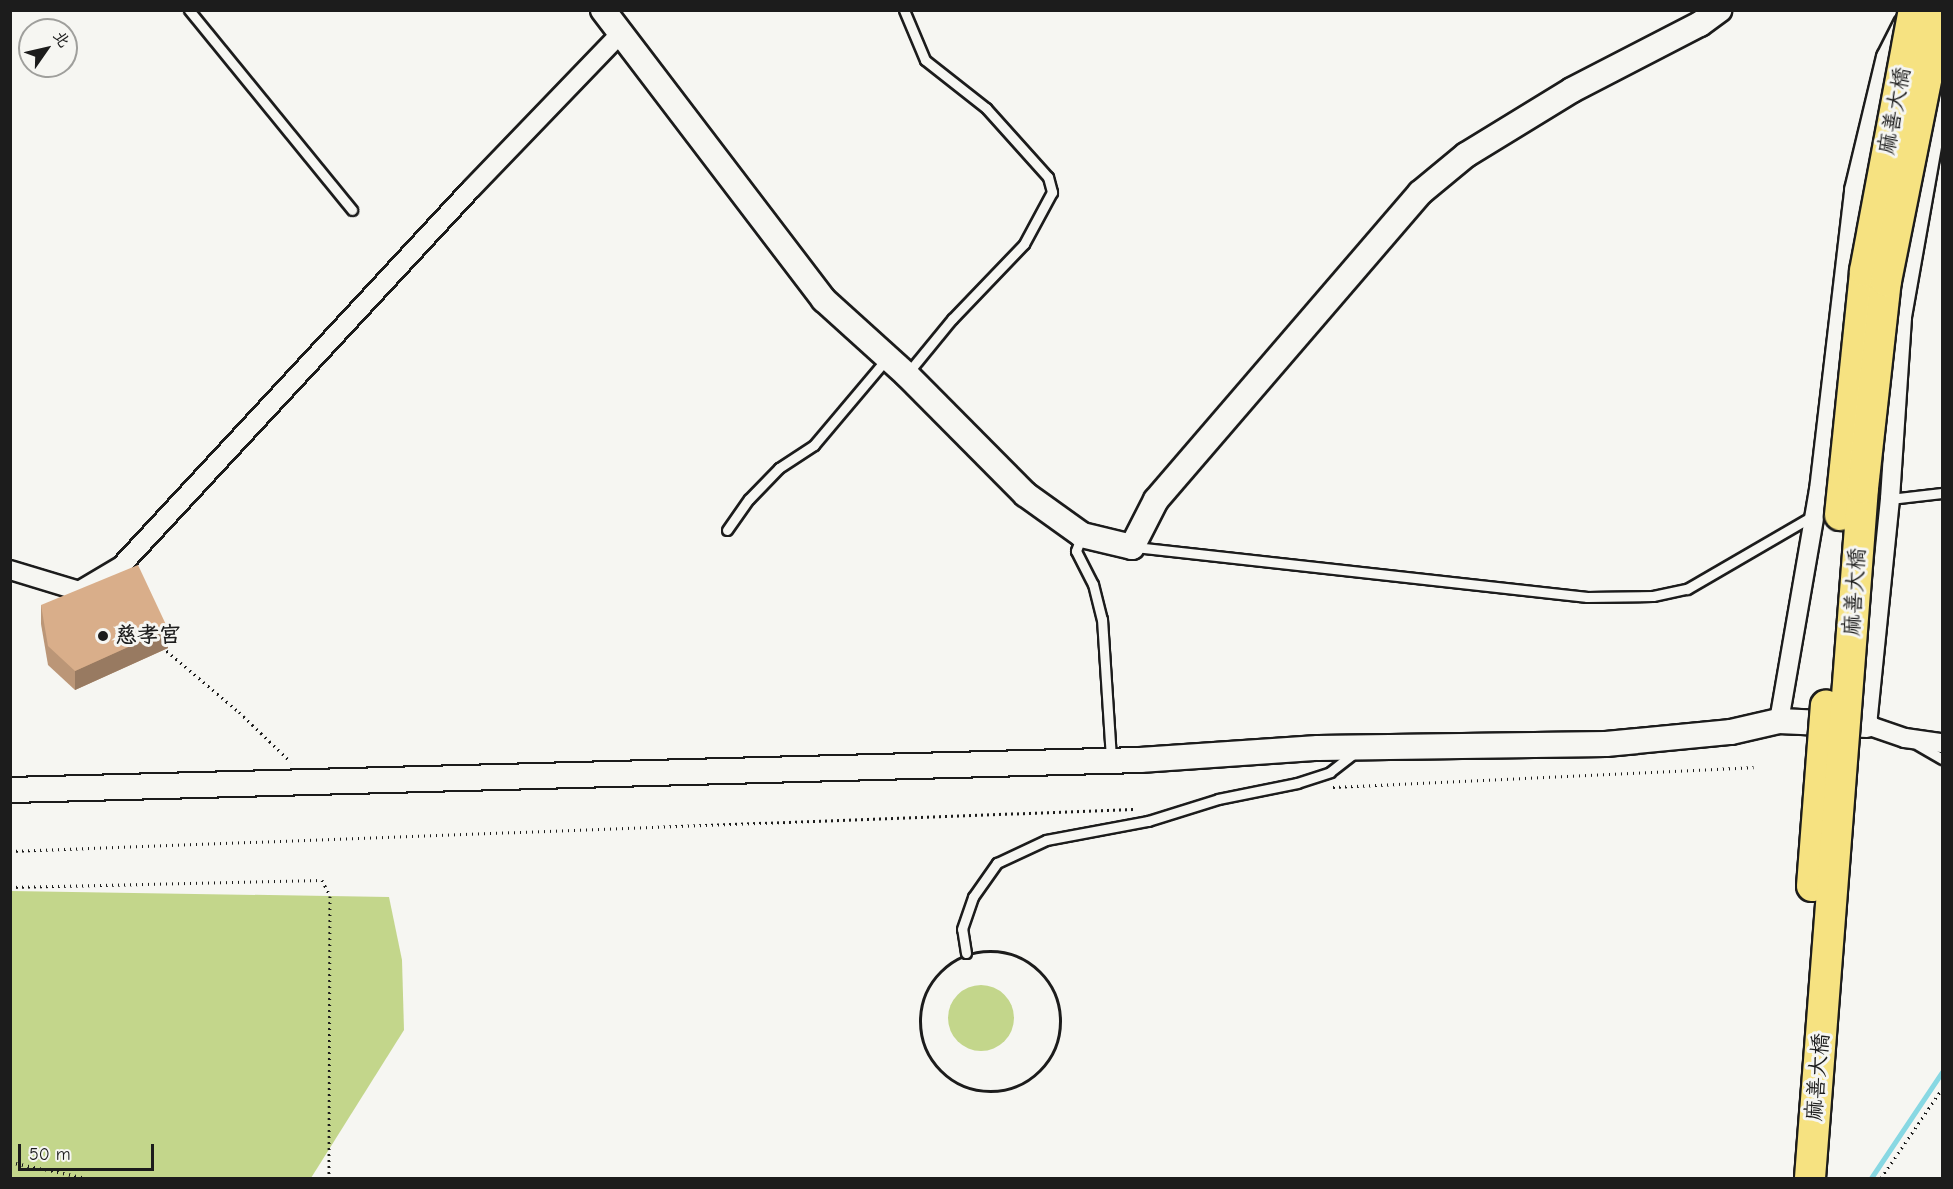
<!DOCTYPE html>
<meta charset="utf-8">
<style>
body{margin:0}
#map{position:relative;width:1953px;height:1189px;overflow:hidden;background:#f6f6f2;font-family:"Comic Neue","LXGW WenKai TC",sans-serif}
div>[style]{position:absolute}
.green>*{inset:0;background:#c3d68b}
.round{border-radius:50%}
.stream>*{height:5px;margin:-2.5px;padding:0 2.5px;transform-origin:2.5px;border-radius:2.5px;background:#88d8e3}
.path>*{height:3px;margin-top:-1.5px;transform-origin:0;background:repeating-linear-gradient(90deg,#1c1c1c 0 1.5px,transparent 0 6px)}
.path>.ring{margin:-1.5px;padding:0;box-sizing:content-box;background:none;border:3px solid #1c1c1c;border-radius:50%}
.roads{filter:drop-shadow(2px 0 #1c1c1c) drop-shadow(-2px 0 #1c1c1c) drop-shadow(0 2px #1c1c1c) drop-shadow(0 -2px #1c1c1c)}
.service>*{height:9px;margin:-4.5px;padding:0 4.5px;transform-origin:4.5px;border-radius:4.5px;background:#f6f6f2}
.minor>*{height:18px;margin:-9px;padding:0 9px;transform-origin:9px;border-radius:9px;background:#f6f6f2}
.tertiary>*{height:24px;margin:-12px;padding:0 12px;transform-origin:12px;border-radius:12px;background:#f6f6f2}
.bridges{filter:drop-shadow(2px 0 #1c1c1c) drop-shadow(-2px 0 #1c1c1c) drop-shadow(0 2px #1c1c1c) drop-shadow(0 -2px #1c1c1c)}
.primary-bridge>*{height:30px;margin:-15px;padding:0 15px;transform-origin:15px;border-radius:15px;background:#f6e281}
.wall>*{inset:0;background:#bb9677}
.shaded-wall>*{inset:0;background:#987a61}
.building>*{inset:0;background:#d9ae8a}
.dots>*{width:16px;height:16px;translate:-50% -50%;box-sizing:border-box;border:3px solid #f6f6f2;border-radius:50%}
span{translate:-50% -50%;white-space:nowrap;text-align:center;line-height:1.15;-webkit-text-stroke:6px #f6f6f2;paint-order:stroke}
.street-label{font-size:22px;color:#1c1c1c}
.poi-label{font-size:22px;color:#1c1c1c;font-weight:700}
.left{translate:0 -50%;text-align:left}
.frame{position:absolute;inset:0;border:12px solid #1c1c1c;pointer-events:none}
.north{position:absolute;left:18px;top:18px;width:60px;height:60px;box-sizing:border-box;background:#f6f6f2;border:2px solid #9f9f9c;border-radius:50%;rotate:56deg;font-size:16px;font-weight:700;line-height:24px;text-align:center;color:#1c1c1c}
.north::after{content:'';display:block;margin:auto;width:21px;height:27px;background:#1c1c1c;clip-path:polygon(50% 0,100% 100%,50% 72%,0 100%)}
.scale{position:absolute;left:18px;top:1144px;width:136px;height:27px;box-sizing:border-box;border:3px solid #1c1c1c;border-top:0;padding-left:8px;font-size:18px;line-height:21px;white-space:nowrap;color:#1c1c1c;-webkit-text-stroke:4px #f6f6f2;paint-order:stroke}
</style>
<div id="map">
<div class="green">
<i style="clip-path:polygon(11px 891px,389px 897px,402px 960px,404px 1030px,311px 1178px,11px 1178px)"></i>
<i class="round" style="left:948px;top:985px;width:66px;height:66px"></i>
</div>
<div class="stream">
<i style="left:1871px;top:1178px;width:128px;rotate:-56.2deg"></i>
</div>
<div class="path">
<i style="left:162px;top:647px;width:101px;rotate:40.2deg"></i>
<i style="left:239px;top:712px;width:72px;rotate:43.9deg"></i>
<i style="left:1333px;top:787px;width:421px;rotate:-2.7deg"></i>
<i style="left:10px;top:851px;width:1124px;rotate:-2.14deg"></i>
<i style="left:10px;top:887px;width:312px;rotate:-1.3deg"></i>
<i style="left:322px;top:880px;width:18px;rotate:63deg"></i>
<i style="left:330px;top:896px;width:282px;rotate:90.2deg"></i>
<i class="ring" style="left:920px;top:951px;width:137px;height:137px"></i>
<i style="left:10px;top:1162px;width:78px;rotate:11.9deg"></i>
<i style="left:1881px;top:1178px;width:108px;rotate:-55.6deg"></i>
</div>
<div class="roads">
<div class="service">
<i style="left:189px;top:10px;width:258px;rotate:50.8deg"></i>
<i style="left:904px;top:10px;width:54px;rotate:67.2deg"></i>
<i style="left:925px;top:60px;width:78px;rotate:38.2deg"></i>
<i style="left:986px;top:108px;width:93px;rotate:48.1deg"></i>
<i style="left:1048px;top:177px;width:16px;rotate:75deg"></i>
<i style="left:1052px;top:192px;width:59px;rotate:118.3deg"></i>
<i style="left:1024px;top:244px;width:104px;rotate:133.8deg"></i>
<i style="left:952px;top:319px;width:71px;rotate:129.3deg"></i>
<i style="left:1890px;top:499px;width:52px;rotate:-6.6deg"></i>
<i style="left:727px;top:530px;width:38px;rotate:-55deg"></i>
<i style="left:749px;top:499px;width:43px;rotate:-45.9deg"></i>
<i style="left:779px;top:468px;width:42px;rotate:-33.3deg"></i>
<i style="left:814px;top:445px;width:115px;rotate:-49.9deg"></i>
<i style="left:1082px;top:535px;width:17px;rotate:111deg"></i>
<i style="left:1076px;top:551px;width:37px;rotate:63deg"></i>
<i style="left:1093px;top:584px;width:36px;rotate:76deg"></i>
<i style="left:1102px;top:619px;width:140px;rotate:86.3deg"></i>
<i style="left:1135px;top:547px;width:455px;rotate:6.3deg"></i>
<i style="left:1587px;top:597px;width:66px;rotate:-0.9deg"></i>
<i style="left:1653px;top:596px;width:35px;rotate:-12deg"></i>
<i style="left:1687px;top:589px;width:147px;rotate:-30.2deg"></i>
<i style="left:1918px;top:745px;width:28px;rotate:30deg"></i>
<i style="left:966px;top:953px;width:24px;rotate:-99deg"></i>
<i style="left:962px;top:929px;width:34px;rotate:-71deg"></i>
<i style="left:973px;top:897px;width:42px;rotate:-54.8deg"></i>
<i style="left:997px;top:863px;width:54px;rotate:-25.1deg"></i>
<i style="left:1046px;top:840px;width:104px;rotate:-10.6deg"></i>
<i style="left:1148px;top:821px;width:73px;rotate:-17.4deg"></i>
<i style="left:1218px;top:799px;width:81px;rotate:-11.4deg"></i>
<i style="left:1297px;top:783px;width:35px;rotate:-18deg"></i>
<i style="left:1330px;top:772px;width:29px;rotate:-38deg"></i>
</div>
<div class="minor">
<i style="left:1942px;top:90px;width:231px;rotate:100deg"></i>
<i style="left:1902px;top:318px;width:181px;rotate:93.8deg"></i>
<i style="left:1890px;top:499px;width:227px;rotate:95.8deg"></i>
<i style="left:1867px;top:725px;width:40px;rotate:18.9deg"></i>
<i style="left:1905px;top:738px;width:37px;rotate:8deg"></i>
<i style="left:10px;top:570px;width:72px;rotate:16.9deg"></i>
<i style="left:79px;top:591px;width:49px;rotate:-30.8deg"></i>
<i style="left:121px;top:566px;width:514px;rotate:-47.13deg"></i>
<i style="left:471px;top:189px;width:215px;rotate:-46.1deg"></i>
<i style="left:1779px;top:721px;width:234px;rotate:-80.2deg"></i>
<i style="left:1819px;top:490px;width:302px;rotate:-83.3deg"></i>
<i style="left:1854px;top:190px;width:137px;rotate:-76.5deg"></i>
<i style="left:1886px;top:57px;width:38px;rotate:-63deg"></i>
</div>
<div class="tertiary">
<i style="left:603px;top:10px;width:365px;rotate:52.7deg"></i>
<i style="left:824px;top:300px;width:112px;rotate:42.1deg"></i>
<i style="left:907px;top:375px;width:168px;rotate:45.2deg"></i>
<i style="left:1025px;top:494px;width:70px;rotate:35.7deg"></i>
<i style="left:1082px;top:535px;width:51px;rotate:13.5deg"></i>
<i style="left:1132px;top:547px;width:53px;rotate:-62.9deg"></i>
<i style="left:1156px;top:500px;width:405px;rotate:-49.3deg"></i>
<i style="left:1420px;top:193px;width:60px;rotate:-39.6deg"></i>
<i style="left:1466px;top:155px;width:124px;rotate:-31.5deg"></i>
<i style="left:1572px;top:90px;width:144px;rotate:-27.3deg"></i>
<i style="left:1700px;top:24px;width:24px;rotate:-36deg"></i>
<i style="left:10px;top:790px;width:1130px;rotate:-1.52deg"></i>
<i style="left:1140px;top:760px;width:178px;rotate:-3.9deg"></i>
<i style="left:1318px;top:748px;width:288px;rotate:-0.8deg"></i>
<i style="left:1606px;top:744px;width:126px;rotate:-5.5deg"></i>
<i style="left:1731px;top:732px;width:49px;rotate:-12.9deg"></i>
<i style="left:1779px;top:721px;width:88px;rotate:2.6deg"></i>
</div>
</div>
<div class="bridges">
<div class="primary-bridge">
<i style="left:1840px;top:515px;width:245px;rotate:-84.1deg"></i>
<i style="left:1865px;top:271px;width:266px;rotate:-79.4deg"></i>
<i style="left:1812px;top:886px;width:181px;rotate:-85.6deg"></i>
<i style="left:1810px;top:1178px;width:692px;rotate:-85.61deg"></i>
<i style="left:1863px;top:488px;width:208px;rotate:-83.7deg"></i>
<i style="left:1886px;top:281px;width:276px;rotate:-78.7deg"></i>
</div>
</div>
<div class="wall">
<i style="clip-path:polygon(41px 605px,168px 648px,75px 690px,48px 665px,41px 624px)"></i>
</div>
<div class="shaded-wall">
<i style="clip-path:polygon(168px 629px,168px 648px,75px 690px,75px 671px)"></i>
</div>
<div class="building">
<i style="clip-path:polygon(138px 565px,168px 629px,75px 671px,48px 646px,41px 605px)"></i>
</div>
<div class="dots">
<i style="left:103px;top:636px;background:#1c1c1c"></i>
</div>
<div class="street-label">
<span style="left:1895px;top:111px;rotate:-79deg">麻善大橋</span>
<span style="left:1855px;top:592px;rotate:-86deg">麻善大橋</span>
<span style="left:1818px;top:1077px;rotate:-85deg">麻善大橋</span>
</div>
<div class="poi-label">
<span class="left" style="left:115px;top:636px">慈孝宮</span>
</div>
<div class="frame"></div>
<div class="north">北</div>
<div class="scale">50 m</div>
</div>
